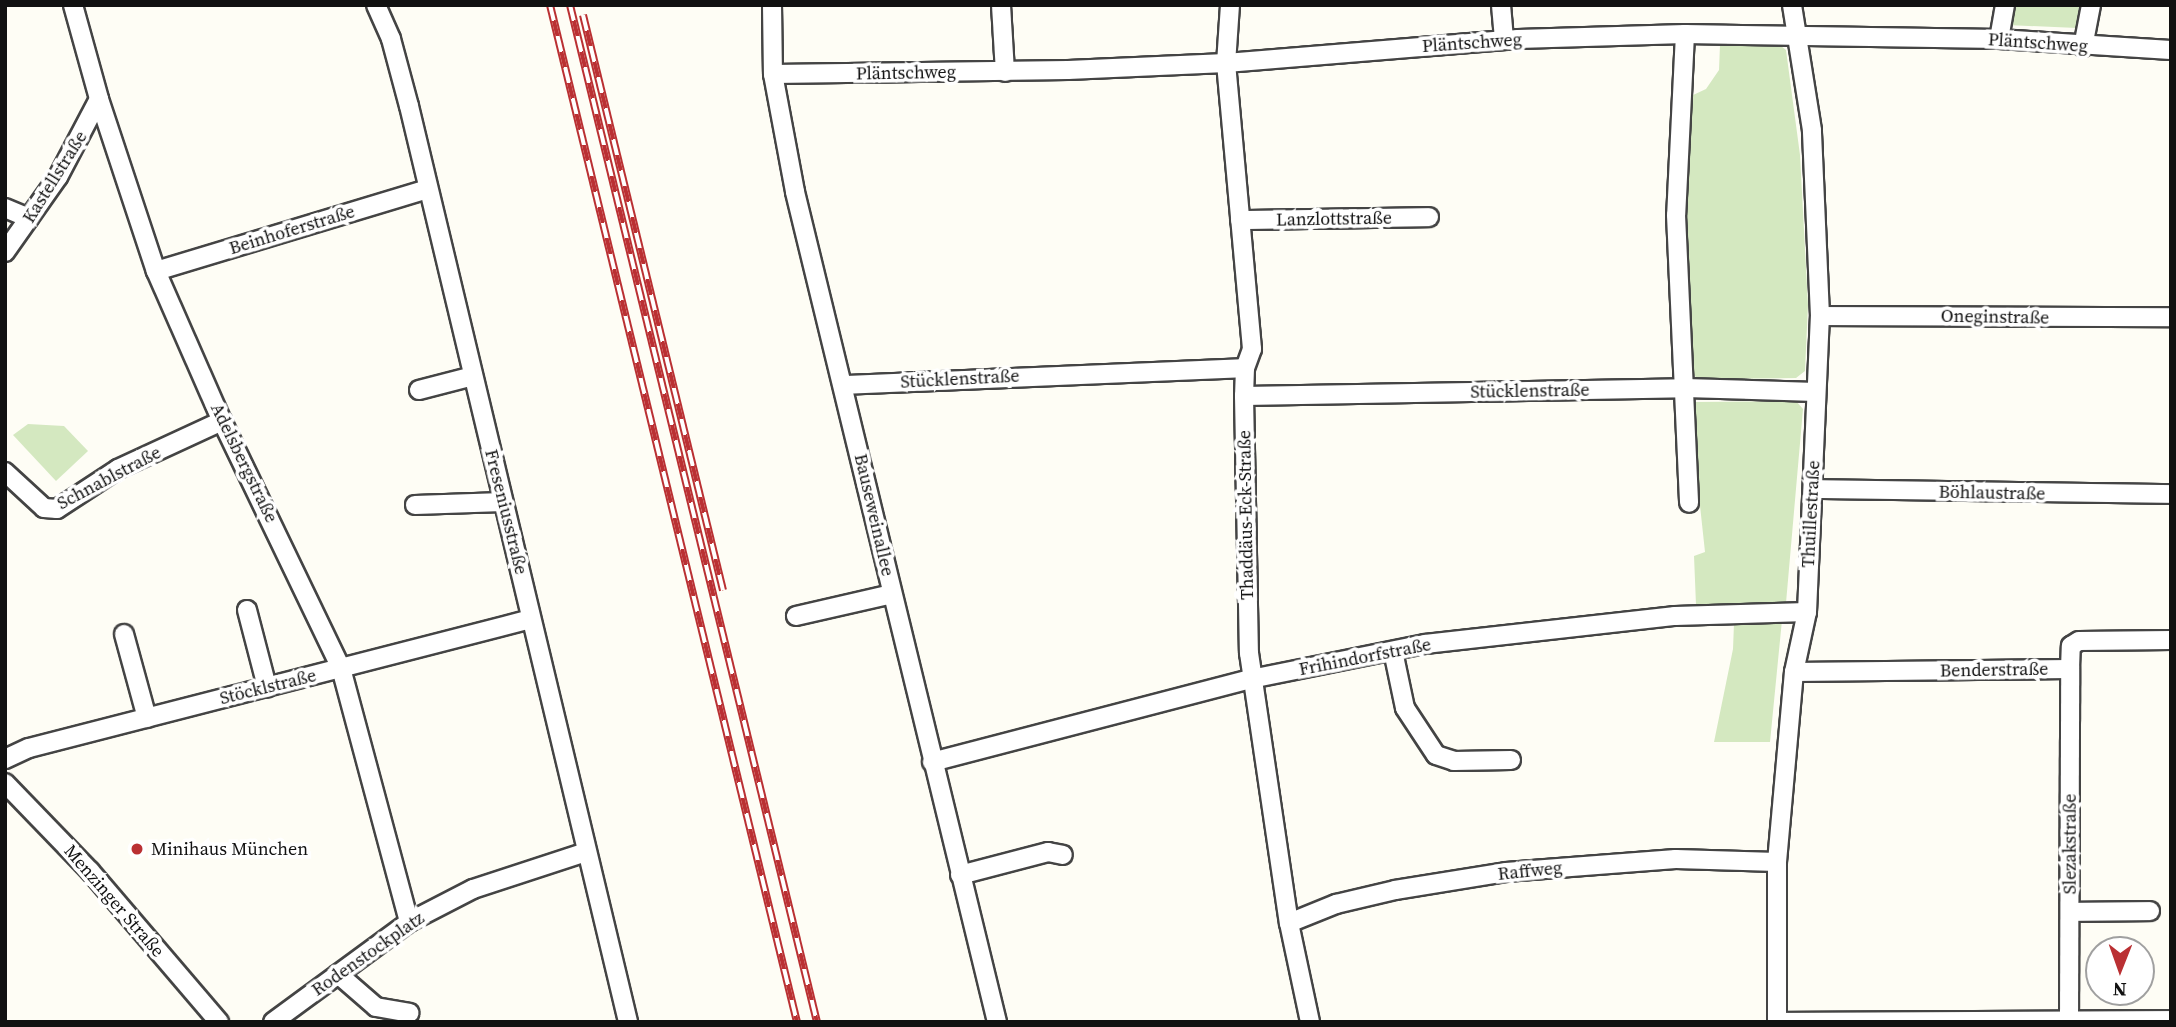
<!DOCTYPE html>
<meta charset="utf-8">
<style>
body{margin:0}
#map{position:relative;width:2176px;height:1027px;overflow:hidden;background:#fefdf5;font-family:"Source Serif 4",serif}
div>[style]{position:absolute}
.green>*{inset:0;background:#d4e8c0}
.roads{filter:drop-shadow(2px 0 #444) drop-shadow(-2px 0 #444) drop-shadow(0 2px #444) drop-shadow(0 -2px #444)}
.minor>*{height:18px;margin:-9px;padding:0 9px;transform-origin:9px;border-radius:9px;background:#fff}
.rail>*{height:8px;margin-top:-4px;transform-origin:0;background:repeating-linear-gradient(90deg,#fff 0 16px,#ba3033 0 32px);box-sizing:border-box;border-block:2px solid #ba3033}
.dots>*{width:19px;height:19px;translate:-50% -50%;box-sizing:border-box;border:4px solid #fff;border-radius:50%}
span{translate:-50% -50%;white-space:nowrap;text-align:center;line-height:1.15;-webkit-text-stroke:7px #fff;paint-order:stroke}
.street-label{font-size:18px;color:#111}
.poi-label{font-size:18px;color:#111}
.left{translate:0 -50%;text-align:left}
.frame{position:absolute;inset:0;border:7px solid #111;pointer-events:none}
.north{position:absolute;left:2085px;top:936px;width:70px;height:70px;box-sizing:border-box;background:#fff;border:2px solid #a0a0a0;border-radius:50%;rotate:181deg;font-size:19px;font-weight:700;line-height:28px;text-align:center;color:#111}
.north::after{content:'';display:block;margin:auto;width:24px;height:32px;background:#ba3033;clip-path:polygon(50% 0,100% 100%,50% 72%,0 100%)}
</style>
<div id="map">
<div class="green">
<i style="clip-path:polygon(2012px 5px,2084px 5px,2077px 28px,2007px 25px)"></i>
<i style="clip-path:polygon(1720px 45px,1781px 46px,1786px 50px,1800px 155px,1808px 305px,1805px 371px,1796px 378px,1698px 379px,1692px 373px,1684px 209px,1685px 134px,1691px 96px,1706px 89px,1719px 70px)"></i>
<i style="clip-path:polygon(1796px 401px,1803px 409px,1786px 603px,1696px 605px,1694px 556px,1705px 552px,1690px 413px,1696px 402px)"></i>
<i style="clip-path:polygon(28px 424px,64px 426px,88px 451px,56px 481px,13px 435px)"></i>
<i style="clip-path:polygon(1782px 620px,1770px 742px,1714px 742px,1733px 649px,1734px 623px)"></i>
</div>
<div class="roads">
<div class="minor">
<i style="left:73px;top:5px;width:98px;rotate:74.5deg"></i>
<i style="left:99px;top:99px;width:181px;rotate:71.7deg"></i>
<i style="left:156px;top:271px;width:164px;rotate:66.3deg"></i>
<i style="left:222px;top:421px;width:274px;rotate:64.3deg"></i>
<i style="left:341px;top:668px;width:263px;rotate:75deg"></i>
<i style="left:376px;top:5px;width:37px;rotate:66deg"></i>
<i style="left:391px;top:39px;width:69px;rotate:75deg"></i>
<i style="left:409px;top:106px;width:942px;rotate:76.55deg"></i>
<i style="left:772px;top:5px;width:69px;rotate:89.2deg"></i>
<i style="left:773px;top:74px;width:120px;rotate:79.4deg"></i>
<i style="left:795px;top:192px;width:854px;rotate:76.32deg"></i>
<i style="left:1001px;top:5px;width:67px;rotate:86.6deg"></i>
<i style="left:1230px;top:5px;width:58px;rotate:93.9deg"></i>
<i style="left:1226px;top:63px;width:287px;rotate:84.8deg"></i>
<i style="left:1252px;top:349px;width:20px;rotate:110deg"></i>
<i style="left:1245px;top:368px;width:28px;rotate:92deg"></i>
<i style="left:1244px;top:396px;width:257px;rotate:88.9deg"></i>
<i style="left:1249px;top:653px;width:273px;rotate:81.6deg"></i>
<i style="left:1289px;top:923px;width:101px;rotate:78deg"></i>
<i style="left:1501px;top:5px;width:35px;rotate:85deg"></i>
<i style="left:1685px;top:34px;width:181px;rotate:92.8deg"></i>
<i style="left:1676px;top:215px;width:288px;rotate:87.4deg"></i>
<i style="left:1999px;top:39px;width:35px;rotate:-80deg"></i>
<i style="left:2083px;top:47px;width:43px;rotate:-79.2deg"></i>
<i style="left:773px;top:74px;width:295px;rotate:-0.8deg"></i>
<i style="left:1068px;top:70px;width:158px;rotate:-2.5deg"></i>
<i style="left:1226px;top:63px;width:293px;rotate:-4.7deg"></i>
<i style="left:1518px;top:39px;width:167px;rotate:-1.7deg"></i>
<i style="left:1685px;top:34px;width:314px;rotate:0.9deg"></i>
<i style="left:1999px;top:39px;width:172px;rotate:3.7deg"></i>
<i style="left:5px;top:208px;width:26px;rotate:23deg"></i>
<i style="left:1240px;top:220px;width:189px;rotate:-0.9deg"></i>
<i style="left:5px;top:252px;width:92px;rotate:-54.8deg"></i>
<i style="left:58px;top:177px;width:88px;rotate:-62.3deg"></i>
<i style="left:156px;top:271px;width:283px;rotate:-16.8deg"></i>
<i style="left:1820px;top:316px;width:351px;rotate:0.2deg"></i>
<i style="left:844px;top:385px;width:401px;rotate:-2.4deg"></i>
<i style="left:419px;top:390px;width:56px;rotate:-14.5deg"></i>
<i style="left:1244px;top:396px;width:441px;rotate:-1deg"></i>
<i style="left:1685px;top:388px;width:131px;rotate:1.7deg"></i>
<i style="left:5px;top:472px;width:53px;rotate:42.7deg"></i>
<i style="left:44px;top:508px;width:13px;rotate:4deg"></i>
<i style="left:57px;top:509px;width:73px;rotate:-33.3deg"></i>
<i style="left:118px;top:469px;width:115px;rotate:-24.8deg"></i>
<i style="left:1813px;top:489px;width:358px;rotate:0.8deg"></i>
<i style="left:415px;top:505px;width:88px;rotate:-2deg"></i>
<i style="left:247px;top:610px;width:80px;rotate:75.4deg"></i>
<i style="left:796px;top:616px;width:98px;rotate:-12.9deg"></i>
<i style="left:124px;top:634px;width:87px;rotate:74.7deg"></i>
<i style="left:1393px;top:651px;width:58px;rotate:78.1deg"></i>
<i style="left:1405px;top:708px;width:56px;rotate:56.6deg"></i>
<i style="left:1436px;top:755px;width:19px;rotate:18deg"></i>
<i style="left:1454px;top:761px;width:57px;rotate:-1deg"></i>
<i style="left:1794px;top:672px;width:276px;rotate:-0.6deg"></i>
<i style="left:2070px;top:669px;width:23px;rotate:-88deg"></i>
<i style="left:2071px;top:646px;width:9px;rotate:-32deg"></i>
<i style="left:2079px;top:641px;width:92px;rotate:-0.6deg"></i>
<i style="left:5px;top:759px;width:26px;rotate:-25deg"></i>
<i style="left:29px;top:748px;width:518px;rotate:-14.41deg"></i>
<i style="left:932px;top:762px;width:330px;rotate:-14.6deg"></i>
<i style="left:1251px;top:679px;width:177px;rotate:-11.4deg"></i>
<i style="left:1425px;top:644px;width:252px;rotate:-6.4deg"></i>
<i style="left:1675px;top:616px;width:132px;rotate:-1.7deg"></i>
<i style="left:5px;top:783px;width:122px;rotate:46deg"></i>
<i style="left:90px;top:871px;width:199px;rotate:49.5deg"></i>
<i style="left:960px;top:875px;width:91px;rotate:-14.6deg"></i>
<i style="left:1048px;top:852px;width:15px;rotate:11deg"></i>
<i style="left:2070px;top:912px;width:80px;rotate:-0.7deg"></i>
<i style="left:1289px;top:923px;width:51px;rotate:-22deg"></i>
<i style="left:1336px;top:904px;width:61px;rotate:-13.3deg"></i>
<i style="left:1395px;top:890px;width:112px;rotate:-9.2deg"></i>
<i style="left:1506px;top:872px;width:170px;rotate:-4.4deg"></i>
<i style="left:1676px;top:859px;width:101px;rotate:1.7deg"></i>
<i style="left:338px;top:974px;width:50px;rotate:41deg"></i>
<i style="left:376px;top:1007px;width:34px;rotate:10deg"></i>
<i style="left:2069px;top:1018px;width:349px;rotate:-89.8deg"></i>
<i style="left:273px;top:1022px;width:169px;rotate:-36.3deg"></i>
<i style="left:409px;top:922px;width:72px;rotate:-27.3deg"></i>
<i style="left:473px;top:889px;width:119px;rotate:-18.1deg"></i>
<i style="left:1777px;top:1022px;width:160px;rotate:-90deg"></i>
<i style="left:1777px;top:862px;width:191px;rotate:-84.9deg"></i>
<i style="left:1794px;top:672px;width:61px;rotate:-77.8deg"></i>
<i style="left:1807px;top:612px;width:296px;rotate:-87.5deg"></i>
<i style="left:1820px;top:316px;width:186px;rotate:-92.5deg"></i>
<i style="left:1812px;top:130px;width:127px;rotate:-99.1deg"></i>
<i style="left:1777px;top:1022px;width:394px;rotate:-0.3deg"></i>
</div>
</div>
<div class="rail">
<i style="left:550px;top:5px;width:1047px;rotate:76.35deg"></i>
<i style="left:570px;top:5px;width:1047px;rotate:76.35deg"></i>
<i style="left:583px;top:15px;width:592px;rotate:76.32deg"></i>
</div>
<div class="dots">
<i style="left:137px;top:849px;background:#ba3033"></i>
</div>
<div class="street-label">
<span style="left:1472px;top:43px;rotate:-4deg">Pläntschweg</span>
<span style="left:2038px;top:43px;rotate:4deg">Pläntschweg</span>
<span style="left:906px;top:73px;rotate:-1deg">Pläntschweg</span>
<span style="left:55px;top:177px;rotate:-58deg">Kastellstraße</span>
<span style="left:1334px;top:219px;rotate:-1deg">Lanzlottstraße</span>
<span style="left:292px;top:230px;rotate:-17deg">Beinhoferstraße</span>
<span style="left:1995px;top:317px;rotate:1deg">Oneginstraße</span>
<span style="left:960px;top:379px;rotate:-3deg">Stücklenstraße</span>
<span style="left:1530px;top:391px;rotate:-1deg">Stücklenstraße</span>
<span style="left:244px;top:463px;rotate:64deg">Adelsbergstraße</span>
<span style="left:109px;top:478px;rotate:-28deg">Schnablstraße</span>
<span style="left:1992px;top:493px;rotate:1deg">Böhlaustraße</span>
<span style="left:506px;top:512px;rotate:76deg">Freseniusstraße</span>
<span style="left:1811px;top:514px;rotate:-87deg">Thuillestraße</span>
<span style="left:874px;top:515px;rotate:77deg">Bauseweinallee</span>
<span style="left:1246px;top:515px;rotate:-91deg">Thaddäus-Eck-Straße</span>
<span style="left:1365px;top:657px;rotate:-11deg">Frihindorfstraße</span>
<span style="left:1994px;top:670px;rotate:-1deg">Benderstraße</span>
<span style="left:268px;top:687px;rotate:-14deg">Stöcklstraße</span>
<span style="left:2070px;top:844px;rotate:-90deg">Slezakstraße</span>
<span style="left:1530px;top:871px;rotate:-6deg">Raffweg</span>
<span style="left:114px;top:901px;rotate:49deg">Menzinger Straße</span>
<span style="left:368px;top:954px;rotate:-35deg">Rodenstockplatz</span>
</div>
<div class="poi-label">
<span class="left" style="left:151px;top:849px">Minihaus München</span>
</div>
<div class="frame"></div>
<div class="north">N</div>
</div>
